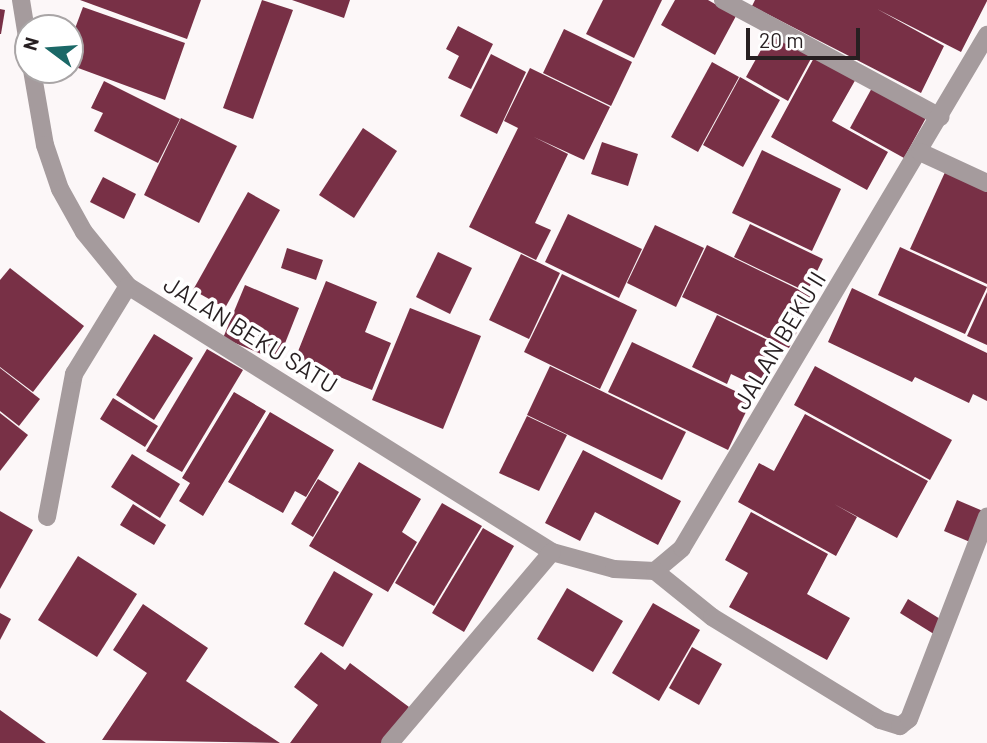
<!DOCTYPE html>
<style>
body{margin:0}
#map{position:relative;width:987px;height:743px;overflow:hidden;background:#fcf7f8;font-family:Barlow,sans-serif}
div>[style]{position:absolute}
.building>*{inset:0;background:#783046}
.street>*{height:18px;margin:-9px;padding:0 9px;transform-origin:9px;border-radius:9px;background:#a59b9d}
span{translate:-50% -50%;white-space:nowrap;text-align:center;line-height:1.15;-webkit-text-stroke:7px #fff;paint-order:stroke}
.street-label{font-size:24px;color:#271f21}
.north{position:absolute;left:14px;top:14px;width:70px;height:70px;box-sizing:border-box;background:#fff;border:2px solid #a9a5a6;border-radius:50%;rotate:286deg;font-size:19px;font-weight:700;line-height:28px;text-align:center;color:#271f21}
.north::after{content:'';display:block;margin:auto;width:24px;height:32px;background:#1b6867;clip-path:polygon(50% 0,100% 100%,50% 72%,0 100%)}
.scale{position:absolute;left:746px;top:28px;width:114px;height:32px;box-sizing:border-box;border:4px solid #271f21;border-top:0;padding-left:9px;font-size:21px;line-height:24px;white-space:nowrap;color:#271f21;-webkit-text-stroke:5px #fff;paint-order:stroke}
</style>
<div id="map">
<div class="building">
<i style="clip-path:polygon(80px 0,201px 0,187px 39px)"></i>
<i style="clip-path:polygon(262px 0,293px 10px,253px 119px,223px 108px)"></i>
<i style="clip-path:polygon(292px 0,350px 0,344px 18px)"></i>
<i style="clip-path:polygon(603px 0,662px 0,634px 58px,586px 34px)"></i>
<i style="clip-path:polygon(675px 0,708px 0,736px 16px,715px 55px,661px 25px)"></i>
<i style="clip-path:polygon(755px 0,987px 0,987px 1px,961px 52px,877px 9px,944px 46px,921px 93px,752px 6px)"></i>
<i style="clip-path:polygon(83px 7px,185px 43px,165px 100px,70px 65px,70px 42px)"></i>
<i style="clip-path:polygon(0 9px,5px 10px,1px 34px,0 34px)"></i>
<i style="clip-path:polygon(458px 26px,493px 44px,471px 89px,448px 78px,459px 56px,446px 49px)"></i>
<i style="clip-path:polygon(564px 29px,632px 62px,611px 106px,543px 73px)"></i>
<i style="clip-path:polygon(772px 30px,814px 53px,788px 101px,746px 77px)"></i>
<i style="clip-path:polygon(491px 54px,526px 72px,497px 134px,460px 116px)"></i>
<i style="clip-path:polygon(816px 54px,857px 77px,832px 121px,888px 152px,867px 190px,771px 137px)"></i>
<i style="clip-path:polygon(712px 62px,739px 77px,698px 152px,671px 137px)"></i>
<i style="clip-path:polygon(530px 68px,610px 107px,584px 160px,534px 137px,568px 154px,535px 223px,551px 230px,536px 260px,469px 227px,518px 128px,504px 121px)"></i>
<i style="clip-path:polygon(740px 77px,780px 100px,743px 167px,703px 145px)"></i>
<i style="clip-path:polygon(104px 81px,180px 119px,158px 163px,94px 131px,103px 113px,91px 108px)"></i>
<i style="clip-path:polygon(873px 86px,927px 116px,904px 158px,850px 128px)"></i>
<i style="clip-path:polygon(181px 118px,237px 146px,199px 223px,144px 195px)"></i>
<i style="clip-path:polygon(363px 128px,397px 151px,354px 218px,319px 195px)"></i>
<i style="clip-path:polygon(602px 142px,638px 154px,628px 186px,591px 174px)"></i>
<i style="clip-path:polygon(762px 150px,841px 189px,812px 251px,732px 213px)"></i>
<i style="clip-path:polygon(946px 170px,987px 189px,987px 284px,910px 249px)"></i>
<i style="clip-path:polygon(103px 177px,136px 194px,124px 219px,90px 202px)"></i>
<i style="clip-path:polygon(248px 192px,280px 210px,225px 308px,193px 290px)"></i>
<i style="clip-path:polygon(568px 214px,642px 249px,619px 298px,545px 262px)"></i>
<i style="clip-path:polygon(750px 224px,823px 259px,807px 292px,734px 257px)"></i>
<i style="clip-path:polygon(655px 225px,704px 248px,676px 307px,627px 283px)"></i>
<i style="clip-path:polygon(707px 245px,814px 297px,789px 348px,682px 297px)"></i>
<i style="clip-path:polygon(900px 247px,987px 287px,965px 334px,878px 295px)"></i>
<i style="clip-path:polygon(287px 248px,323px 260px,316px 280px,281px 268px)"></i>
<i style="clip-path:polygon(438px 252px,472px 268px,450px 314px,416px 297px)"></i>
<i style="clip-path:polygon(521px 254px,560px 273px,529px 339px,489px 320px)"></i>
<i style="clip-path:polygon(10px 268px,84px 326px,33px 392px,0 367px,0 280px)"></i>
<i style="clip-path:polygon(562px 274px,637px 310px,600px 389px,524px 352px)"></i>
<i style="clip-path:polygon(326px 281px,377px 302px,365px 332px,391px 343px,372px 390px,295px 359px)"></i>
<i style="clip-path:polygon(245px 285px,299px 308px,278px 361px,223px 338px)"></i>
<i style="clip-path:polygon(852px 288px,987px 353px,987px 401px,973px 394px,969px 403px,915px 377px,912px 382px,828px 342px)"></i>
<i style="clip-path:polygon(987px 292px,987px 345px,967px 336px)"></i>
<i style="clip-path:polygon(410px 308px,481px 336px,443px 429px,372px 400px)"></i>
<i style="clip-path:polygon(717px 315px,780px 346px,760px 388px,731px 374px,727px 384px,692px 367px)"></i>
<i style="clip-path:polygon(154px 334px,193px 358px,154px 420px,116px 395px)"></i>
<i style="clip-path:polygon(632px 342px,752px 399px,728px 450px,608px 392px)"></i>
<i style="clip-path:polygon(207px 349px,243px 370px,182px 472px,146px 451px)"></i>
<i style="clip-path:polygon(550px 366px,686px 432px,662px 480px,527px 415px)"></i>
<i style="clip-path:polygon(815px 366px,952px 440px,930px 480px,794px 405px)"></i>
<i style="clip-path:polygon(0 368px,40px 399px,19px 426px,0 411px)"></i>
<i style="clip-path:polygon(234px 392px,266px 411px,203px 516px,179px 501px,190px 483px,182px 478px)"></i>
<i style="clip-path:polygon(113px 398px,158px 426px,145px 447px,100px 419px)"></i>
<i style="clip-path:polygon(270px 412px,334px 450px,306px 497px,295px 491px,283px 513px,228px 482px)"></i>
<i style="clip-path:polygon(0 413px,28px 435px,0 471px)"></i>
<i style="clip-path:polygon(805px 414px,928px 481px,897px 538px,834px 504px,857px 517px,836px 556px,738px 502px,759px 463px,774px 471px)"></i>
<i style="clip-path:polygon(527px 416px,567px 435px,539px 491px,499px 473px)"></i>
<i style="clip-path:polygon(583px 450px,681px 501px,658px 545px,595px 512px,580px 541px,545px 523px)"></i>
<i style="clip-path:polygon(132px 454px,180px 484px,160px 518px,111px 487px)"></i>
<i style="clip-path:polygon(359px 462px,421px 499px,402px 532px,417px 542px,388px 592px,309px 546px)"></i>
<i style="clip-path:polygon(318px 479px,339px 492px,313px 537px,291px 524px)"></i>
<i style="clip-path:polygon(957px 500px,983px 511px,970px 542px,944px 531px)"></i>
<i style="clip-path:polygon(442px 503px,482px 526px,434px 606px,395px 583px)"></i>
<i style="clip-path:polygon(133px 504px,166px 525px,154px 545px,120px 525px)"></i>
<i style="clip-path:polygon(0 511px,33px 530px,0 589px)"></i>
<i style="clip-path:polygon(751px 512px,828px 554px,807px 594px,850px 618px,827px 660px,729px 607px,748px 573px,725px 560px)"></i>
<i style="clip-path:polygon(483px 528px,514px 546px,464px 632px,432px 613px)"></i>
<i style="clip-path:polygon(78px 556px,137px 594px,97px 657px,38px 620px)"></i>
<i style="clip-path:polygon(334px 571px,373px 594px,343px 647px,304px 624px)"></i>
<i style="clip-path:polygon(567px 588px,623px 621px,593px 672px,537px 639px)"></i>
<i style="clip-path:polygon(908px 599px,945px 622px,937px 636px,900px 613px)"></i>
<i style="clip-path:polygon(653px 603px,700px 630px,659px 701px,612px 673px)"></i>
<i style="clip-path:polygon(143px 604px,208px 648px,186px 681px,280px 743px,102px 740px,147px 673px,113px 650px)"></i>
<i style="clip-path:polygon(0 613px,11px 619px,0 640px)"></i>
<i style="clip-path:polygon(692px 647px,722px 664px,699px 705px,669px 688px)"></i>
<i style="clip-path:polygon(321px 652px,345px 670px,350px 663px,409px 707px,382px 743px,290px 743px,318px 705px,294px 687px)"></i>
<i style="clip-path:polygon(0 710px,46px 743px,0 743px)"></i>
</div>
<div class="street">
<i style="left:21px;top:0;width:44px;rotate:80.8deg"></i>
<i style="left:723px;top:0;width:247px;rotate:28.3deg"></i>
<i style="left:32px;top:70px;width:76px;rotate:80.2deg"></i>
<i style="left:45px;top:145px;width:46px;rotate:71.2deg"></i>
<i style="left:60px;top:189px;width:49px;rotate:60.8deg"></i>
<i style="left:84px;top:232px;width:70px;rotate:50.8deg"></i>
<i style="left:128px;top:286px;width:501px;rotate:32.1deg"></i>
<i style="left:552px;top:552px;width:64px;rotate:15.3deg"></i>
<i style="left:614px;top:569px;width:41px;rotate:2.8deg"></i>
<i style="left:655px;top:571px;width:35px;rotate:-40deg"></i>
<i style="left:682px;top:548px;width:597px;rotate:-59.27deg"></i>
<i style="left:920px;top:152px;width:74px;rotate:24.8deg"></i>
<i style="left:47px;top:517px;width:146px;rotate:-79.3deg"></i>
<i style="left:74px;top:374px;width:103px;rotate:-58.5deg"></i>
<i style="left:655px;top:571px;width:73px;rotate:38.9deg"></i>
<i style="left:712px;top:617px;width:197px;rotate:31.5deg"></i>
<i style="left:880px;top:720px;width:21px;rotate:17deg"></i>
<i style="left:900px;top:726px;width:11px;rotate:-38deg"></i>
<i style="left:909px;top:719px;width:217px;rotate:-68.9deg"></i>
<i style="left:390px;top:743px;width:250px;rotate:-49.7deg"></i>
</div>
<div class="street-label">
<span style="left:251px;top:334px;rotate:32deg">JALAN BEKU SATU</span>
<span style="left:779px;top:340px;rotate:-59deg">JALAN BEKU II</span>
</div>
<div class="north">N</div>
<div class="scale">20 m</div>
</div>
